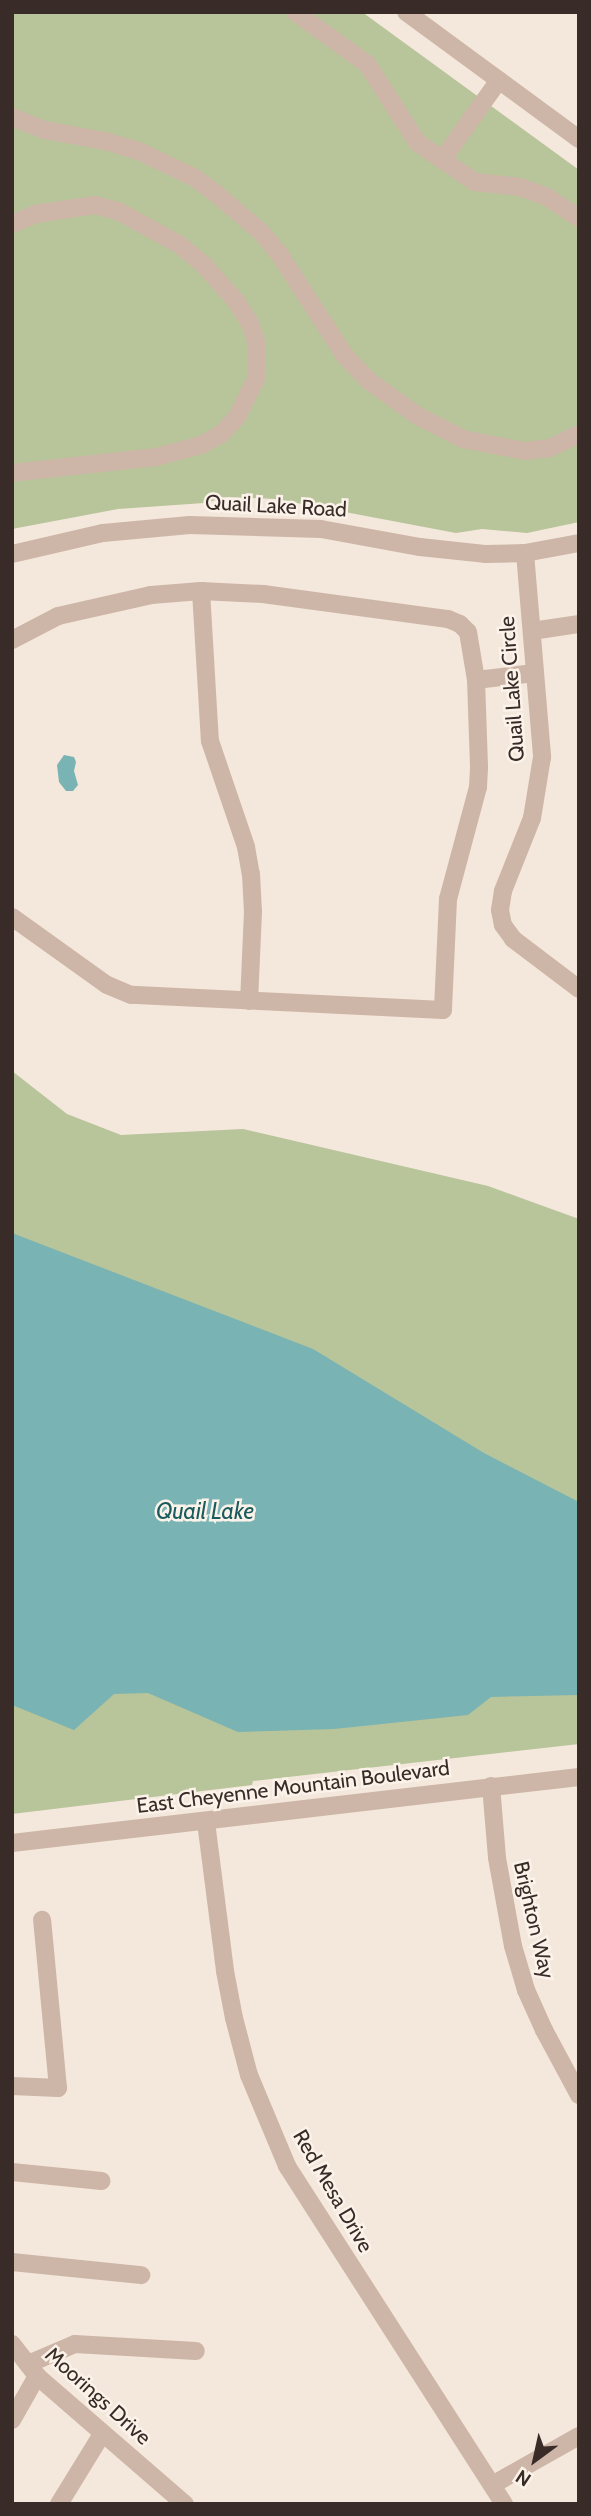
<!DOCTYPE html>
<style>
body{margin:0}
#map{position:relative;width:591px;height:2516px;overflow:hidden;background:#f4e7dc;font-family:Cabin,sans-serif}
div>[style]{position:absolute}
.green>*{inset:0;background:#b8c49a}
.water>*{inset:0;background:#79b3b3}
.minor>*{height:18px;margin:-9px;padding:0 9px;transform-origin:9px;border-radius:9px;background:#cdb6a7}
span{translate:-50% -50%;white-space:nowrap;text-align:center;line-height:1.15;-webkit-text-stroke:5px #fbf2e9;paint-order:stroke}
.street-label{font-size:21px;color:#392c28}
.water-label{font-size:23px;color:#1a5c5d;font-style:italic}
.frame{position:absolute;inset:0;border:14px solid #392c28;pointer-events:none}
.north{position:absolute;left:500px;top:2425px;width:70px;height:70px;-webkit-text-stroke:5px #fbf2e9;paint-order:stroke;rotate:213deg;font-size:19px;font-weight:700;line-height:28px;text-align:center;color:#392c28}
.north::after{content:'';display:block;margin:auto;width:24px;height:32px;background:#392c28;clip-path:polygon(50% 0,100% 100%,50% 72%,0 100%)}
</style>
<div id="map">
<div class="green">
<i style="clip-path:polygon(12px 12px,362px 12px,579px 170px,579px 522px,527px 533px,482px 529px,456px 533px,276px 499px,228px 497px,204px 503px,118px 509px,12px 529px)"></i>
<i style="clip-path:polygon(12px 1071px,67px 1114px,121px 1135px,243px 1129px,488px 1186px,579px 1219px,579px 1744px,253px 1781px,252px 1785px,12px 1814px)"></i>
</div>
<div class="water">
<i style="clip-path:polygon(64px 755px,74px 757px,76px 762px,74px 771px,78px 785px,73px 791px,66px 791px,59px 782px,57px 765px)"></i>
<i style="clip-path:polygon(12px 1233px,313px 1349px,484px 1453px,579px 1502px,579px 1695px,491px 1697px,468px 1715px,334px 1729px,238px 1732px,148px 1693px,114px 1694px,74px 1730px,12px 1705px)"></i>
</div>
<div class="minor">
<i style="left:295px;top:12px;width:89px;rotate:35.8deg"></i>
<i style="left:367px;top:64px;width:94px;rotate:57.2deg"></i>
<i style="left:418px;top:143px;width:69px;rotate:34.4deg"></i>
<i style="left:475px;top:182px;width:45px;rotate:6.3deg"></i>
<i style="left:520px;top:187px;width:29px;rotate:20deg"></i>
<i style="left:547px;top:197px;width:38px;rotate:33deg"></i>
<i style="left:406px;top:12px;width:215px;rotate:36.3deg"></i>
<i style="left:12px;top:117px;width:35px;rotate:22deg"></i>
<i style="left:45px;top:130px;width:65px;rotate:10.6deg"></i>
<i style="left:109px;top:142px;width:31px;rotate:17deg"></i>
<i style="left:139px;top:151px;width:62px;rotate:25.7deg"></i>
<i style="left:195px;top:178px;width:30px;rotate:37deg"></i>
<i style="left:219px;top:196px;width:57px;rotate:40.7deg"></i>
<i style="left:262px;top:233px;width:28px;rotate:51deg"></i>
<i style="left:280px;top:255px;width:120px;rotate:57.2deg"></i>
<i style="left:345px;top:356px;width:35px;rotate:46deg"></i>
<i style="left:369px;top:381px;width:60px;rotate:35.5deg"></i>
<i style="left:418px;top:416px;width:51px;rotate:27.1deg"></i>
<i style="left:463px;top:439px;width:63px;rotate:11deg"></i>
<i style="left:525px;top:451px;width:25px;rotate:-7deg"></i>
<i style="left:550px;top:448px;width:32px;rotate:-26deg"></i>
<i style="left:442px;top:160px;width:98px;rotate:-54.5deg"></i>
<i style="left:12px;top:224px;width:25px;rotate:-23deg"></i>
<i style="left:35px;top:214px;width:61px;rotate:-8.5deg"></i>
<i style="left:95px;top:205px;width:24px;rotate:15deg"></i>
<i style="left:118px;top:211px;width:71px;rotate:28.7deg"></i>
<i style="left:180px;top:245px;width:30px;rotate:40deg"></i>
<i style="left:203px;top:264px;width:50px;rotate:48.3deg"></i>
<i style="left:236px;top:301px;width:26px;rotate:58deg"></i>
<i style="left:250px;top:323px;width:20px;rotate:72deg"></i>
<i style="left:256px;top:342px;width:37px;rotate:90deg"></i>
<i style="left:256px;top:379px;width:42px;rotate:116.6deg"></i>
<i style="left:237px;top:417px;width:23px;rotate:133deg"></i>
<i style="left:221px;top:434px;width:23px;rotate:151deg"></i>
<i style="left:201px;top:445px;width:47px;rotate:165.1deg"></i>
<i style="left:156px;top:457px;width:145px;rotate:173.7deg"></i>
<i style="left:525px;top:553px;width:205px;rotate:85.2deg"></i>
<i style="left:542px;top:757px;width:62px;rotate:99.3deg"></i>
<i style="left:532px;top:818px;width:79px;rotate:111.7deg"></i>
<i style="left:503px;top:891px;width:19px;rotate:99deg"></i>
<i style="left:500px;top:910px;width:15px;rotate:79deg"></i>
<i style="left:503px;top:925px;width:17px;rotate:54deg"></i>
<i style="left:513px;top:939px;width:83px;rotate:37.1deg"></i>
<i style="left:12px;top:554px;width:93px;rotate:-13deg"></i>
<i style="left:103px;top:533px;width:87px;rotate:-5.3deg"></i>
<i style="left:190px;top:525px;width:131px;rotate:1.7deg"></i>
<i style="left:321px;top:529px;width:101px;rotate:10.3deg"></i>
<i style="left:420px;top:547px;width:65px;rotate:6.1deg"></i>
<i style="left:485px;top:554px;width:40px;rotate:-1.4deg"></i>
<i style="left:525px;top:553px;width:55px;rotate:-10.5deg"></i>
<i style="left:201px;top:591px;width:150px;rotate:86.6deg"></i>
<i style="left:210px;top:741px;width:112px;rotate:71.2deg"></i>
<i style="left:246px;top:847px;width:27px;rotate:80deg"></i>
<i style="left:251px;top:874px;width:37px;rotate:87deg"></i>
<i style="left:253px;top:911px;width:90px;rotate:92.5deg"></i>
<i style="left:532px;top:631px;width:48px;rotate:-8.5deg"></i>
<i style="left:12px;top:640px;width:52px;rotate:-27.6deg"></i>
<i style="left:58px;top:616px;width:95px;rotate:-12.7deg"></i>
<i style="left:151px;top:595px;width:50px;rotate:-4.6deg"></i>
<i style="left:201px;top:591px;width:62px;rotate:2.8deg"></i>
<i style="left:263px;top:594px;width:187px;rotate:7.7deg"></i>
<i style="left:448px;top:619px;width:13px;rotate:23deg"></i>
<i style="left:460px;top:624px;width:11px;rotate:45deg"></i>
<i style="left:468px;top:632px;width:49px;rotate:80.5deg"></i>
<i style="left:476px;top:680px;width:88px;rotate:88deg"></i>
<i style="left:479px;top:768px;width:19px;rotate:93deg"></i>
<i style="left:478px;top:787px;width:116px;rotate:105deg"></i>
<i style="left:448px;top:899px;width:111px;rotate:92.6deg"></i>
<i style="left:443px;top:1010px;width:312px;rotate:-177.2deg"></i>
<i style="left:131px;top:995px;width:26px;rotate:-157deg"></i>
<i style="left:107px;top:985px;width:117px;rotate:-144.4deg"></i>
<i style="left:476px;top:680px;width:59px;rotate:-6.8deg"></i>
<i style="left:491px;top:1786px;width:72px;rotate:85.2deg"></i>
<i style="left:497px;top:1858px;width:89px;rotate:79.7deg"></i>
<i style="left:513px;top:1946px;width:46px;rotate:73.5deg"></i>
<i style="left:526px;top:1990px;width:44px;rotate:65.8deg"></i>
<i style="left:544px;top:2030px;width:74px;rotate:61.7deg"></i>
<i style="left:206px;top:1822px;width:150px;rotate:82.7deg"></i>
<i style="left:225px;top:1971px;width:48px;rotate:79.2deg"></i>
<i style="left:234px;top:2018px;width:59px;rotate:75.3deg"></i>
<i style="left:249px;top:2075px;width:99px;rotate:67.3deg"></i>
<i style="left:287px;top:2166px;width:402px;rotate:57.3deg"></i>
<i style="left:12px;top:1843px;width:571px;rotate:-6.64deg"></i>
<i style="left:12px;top:2086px;width:46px;rotate:2.5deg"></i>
<i style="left:58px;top:2088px;width:169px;rotate:-95.4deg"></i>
<i style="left:12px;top:2172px;width:90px;rotate:5.7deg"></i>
<i style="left:12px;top:2262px;width:130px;rotate:5.8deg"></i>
<i style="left:12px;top:2344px;width:41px;rotate:52deg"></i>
<i style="left:37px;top:2376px;width:196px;rotate:40.9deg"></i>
<i style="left:28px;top:2364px;width:51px;rotate:-23.1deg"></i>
<i style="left:75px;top:2344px;width:121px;rotate:3.3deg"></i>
<i style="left:12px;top:2420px;width:51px;rotate:-60.4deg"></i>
<i style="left:492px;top:2485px;width:100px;rotate:-29.4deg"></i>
<i style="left:59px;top:2504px;width:82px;rotate:-58.4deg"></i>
</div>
<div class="street-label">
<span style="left:276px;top:506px;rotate:3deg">Quail Lake Road</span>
<span style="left:512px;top:689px;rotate:-94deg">Quail Lake Circle</span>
<span style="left:293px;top:1787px;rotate:-7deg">East Cheyenne Mountain Boulevard</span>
<span style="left:534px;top:1920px;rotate:77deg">Brighton Way</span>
<span style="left:333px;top:2191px;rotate:60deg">Red Mesa Drive</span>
<span style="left:98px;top:2396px;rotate:42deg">Moorings Drive</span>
</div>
<div class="water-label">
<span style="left:205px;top:1511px">Quail Lake</span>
</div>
<div class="frame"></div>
<div class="north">N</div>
</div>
